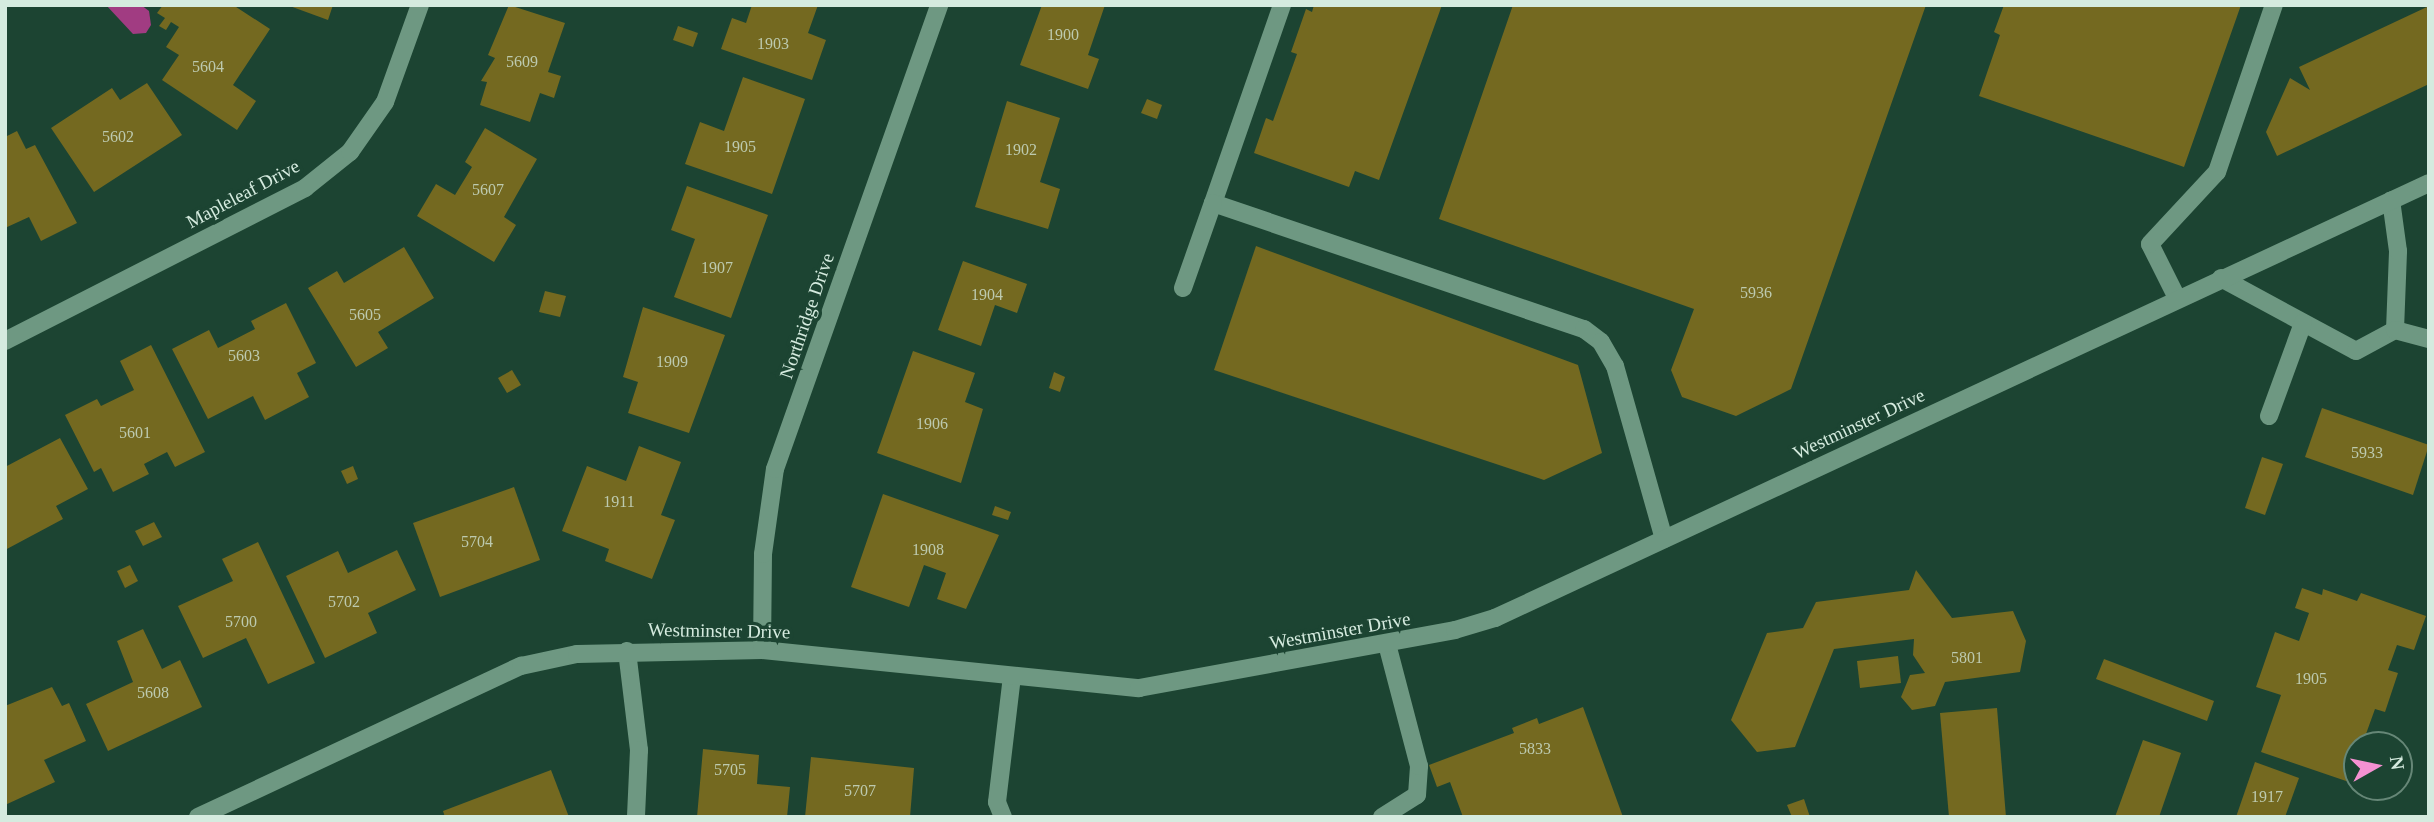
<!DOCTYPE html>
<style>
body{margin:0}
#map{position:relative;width:2434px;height:822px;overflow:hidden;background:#1c4432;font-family:Georgia,serif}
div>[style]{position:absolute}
.water>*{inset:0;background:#a13c82}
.building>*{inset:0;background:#746920}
.service>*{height:18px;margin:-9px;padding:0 9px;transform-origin:9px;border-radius:9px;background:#6e9882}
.minor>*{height:18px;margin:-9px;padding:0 9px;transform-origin:9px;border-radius:9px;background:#6e9882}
.tertiary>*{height:18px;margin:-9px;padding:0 9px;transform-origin:9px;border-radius:9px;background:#6e9882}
span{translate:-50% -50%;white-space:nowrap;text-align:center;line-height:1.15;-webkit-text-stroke:7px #1c4432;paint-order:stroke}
.number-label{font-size:16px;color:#bdcaaf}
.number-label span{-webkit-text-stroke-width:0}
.street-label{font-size:19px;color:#d5ebdf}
.frame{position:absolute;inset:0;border:7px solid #d5ebdf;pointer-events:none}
.north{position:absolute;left:2343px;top:731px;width:70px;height:70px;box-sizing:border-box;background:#1c4432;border:2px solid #668777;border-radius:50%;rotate:81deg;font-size:19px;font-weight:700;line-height:28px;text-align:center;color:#d5ebdf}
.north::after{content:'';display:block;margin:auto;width:24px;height:32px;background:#f591d2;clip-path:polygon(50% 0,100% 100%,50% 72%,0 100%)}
</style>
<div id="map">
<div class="water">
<i style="clip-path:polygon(106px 5px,141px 5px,149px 11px,151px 25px,146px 33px,133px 34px)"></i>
</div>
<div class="building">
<i style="clip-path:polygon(163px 5px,233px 5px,270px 29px,233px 85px,256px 101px,237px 130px,162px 80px,179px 55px,166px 47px,179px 27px,171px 22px,166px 30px,159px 26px,165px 18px,157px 13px)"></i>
<i style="clip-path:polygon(287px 5px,333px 5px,328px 20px)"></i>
<i style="clip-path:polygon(509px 5px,565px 23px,548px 72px,561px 76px,554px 98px,540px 93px,530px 122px,480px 105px,487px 82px,481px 81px,495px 58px,488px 55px)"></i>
<i style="clip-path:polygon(752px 5px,818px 5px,808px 33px,826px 40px,812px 80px,721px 49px,732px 18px,746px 23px)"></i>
<i style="clip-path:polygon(1042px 5px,1105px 5px,1088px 55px,1099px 59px,1088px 89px,1020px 65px)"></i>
<i style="clip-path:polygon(1314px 5px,1442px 5px,1379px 180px,1355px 171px,1349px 187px,1254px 153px,1266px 118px,1273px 121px,1297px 54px,1291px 52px,1306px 9px,1312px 12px)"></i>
<i style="clip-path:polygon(1513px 5px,1926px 5px,1791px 389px,1736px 416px,1682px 397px,1671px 370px,1694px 309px,1439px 219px)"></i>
<i style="clip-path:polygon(2004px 5px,2241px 5px,2184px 167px,1979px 96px,2000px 35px,1994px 32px)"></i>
<i style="clip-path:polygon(2429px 6px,2429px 84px,2277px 156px,2266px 132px,2290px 78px,2310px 90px,2299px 67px)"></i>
<i style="clip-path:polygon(678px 26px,698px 33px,693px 47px,673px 40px)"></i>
<i style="clip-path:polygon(743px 77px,805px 99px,772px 194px,685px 164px,700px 122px,724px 131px)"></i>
<i style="clip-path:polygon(147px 83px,182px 135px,94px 192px,51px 128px,112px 88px,120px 100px)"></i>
<i style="clip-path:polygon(1147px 99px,1162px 105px,1157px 119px,1141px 113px)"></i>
<i style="clip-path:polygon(1007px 101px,1060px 118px,1040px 182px,1060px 189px,1048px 229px,975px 207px)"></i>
<i style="clip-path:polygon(485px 128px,537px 159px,504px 217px,516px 225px,494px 262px,417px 216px,436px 184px,455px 195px,472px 167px,465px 162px)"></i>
<i style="clip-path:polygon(17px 131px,26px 149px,35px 145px,77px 223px,41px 241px,29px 217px,5px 228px,5px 137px)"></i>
<i style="clip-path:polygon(687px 186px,768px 215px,731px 318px,674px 297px,695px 239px,671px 230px)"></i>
<i style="clip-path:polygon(1256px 246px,1578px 365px,1602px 453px,1544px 480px,1214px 370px)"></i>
<i style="clip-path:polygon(404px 247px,434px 298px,378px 332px,388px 348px,356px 367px,308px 288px,337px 271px,344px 283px)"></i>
<i style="clip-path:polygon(963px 261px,1027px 284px,1017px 313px,995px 305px,981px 346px,938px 330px)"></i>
<i style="clip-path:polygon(545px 291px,566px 296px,560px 317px,539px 312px)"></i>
<i style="clip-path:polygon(286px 303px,316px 363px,297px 373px,309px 397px,265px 420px,253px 396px,208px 419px,172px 349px,209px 330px,218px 348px,255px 329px,251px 321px)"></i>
<i style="clip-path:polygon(643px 307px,725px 335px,689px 433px,628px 413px,638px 382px,623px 377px)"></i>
<i style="clip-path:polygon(151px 345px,205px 452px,175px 467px,167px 452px,144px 464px,149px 474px,113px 492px,101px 468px,94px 472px,65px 415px,97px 399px,101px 406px,134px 390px,120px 361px)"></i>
<i style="clip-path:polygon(913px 351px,975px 373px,965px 402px,983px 409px,961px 483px,877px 453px)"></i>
<i style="clip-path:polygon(512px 370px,521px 385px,507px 393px,498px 378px)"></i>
<i style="clip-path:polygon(1054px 372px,1065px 377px,1060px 392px,1049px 388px)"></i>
<i style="clip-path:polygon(2322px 408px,2429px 445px,2413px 495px,2305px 457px)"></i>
<i style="clip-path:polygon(60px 438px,88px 489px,56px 506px,63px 519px,5px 550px,5px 467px)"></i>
<i style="clip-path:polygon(639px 446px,681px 462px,661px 515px,675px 520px,652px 579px,605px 561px,609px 549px,562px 531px,587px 466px,626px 481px)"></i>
<i style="clip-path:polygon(2262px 457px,2283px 464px,2265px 515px,2245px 508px)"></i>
<i style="clip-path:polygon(353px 466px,358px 479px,347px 484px,341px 471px)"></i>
<i style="clip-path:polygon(514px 487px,540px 560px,440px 597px,413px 523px)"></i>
<i style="clip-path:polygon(883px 494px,999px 535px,966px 609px,937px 599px,946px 573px,924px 565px,909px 607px,851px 587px)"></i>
<i style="clip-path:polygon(995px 506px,1011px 512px,1008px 520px,992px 515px)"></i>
<i style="clip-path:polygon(154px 522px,162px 537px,143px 546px,135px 531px)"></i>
<i style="clip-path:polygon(258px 542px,315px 663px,268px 684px,246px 638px,203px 658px,178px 606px,233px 581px,222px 559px)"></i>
<i style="clip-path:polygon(397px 550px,416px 590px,368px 613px,377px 633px,325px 658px,286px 576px,338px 551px,348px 573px)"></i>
<i style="clip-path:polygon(130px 565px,138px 581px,125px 588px,117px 571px)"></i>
<i style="clip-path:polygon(1916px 570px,1952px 618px,2013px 611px,2026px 641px,2020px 672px,1945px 682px,1935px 706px,1912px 710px,1901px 697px,1910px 675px,1925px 673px,1913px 655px,1914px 639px,1834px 649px,1795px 747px,1757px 752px,1731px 720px,1767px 633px,1803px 628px,1816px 602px,1909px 590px)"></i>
<i style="clip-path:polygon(2302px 588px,2322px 595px,2323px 589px,2357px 601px,2361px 593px,2426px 616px,2414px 650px,2397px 645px,2388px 670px,2398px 673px,2385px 712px,2375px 709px,2362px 745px,2357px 745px,2349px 782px,2261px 752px,2281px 695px,2256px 687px,2275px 632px,2299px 641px,2309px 613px,2295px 608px)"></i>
<i style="clip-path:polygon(143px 629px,162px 669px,180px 660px,202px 707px,108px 751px,86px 704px,133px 682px,117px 641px)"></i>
<i style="clip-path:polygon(1898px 656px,1901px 683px,1860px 688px,1857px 661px)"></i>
<i style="clip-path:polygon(2104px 659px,2214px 701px,2207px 721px,2096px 679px)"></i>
<i style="clip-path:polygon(52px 687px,62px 706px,69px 703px,86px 741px,44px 760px,55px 782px,5px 805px,5px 706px)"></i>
<i style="clip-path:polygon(1583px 707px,1623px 817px,1463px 817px,1450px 782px,1437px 787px,1429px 765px,1514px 733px,1512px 728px,1537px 718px,1539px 724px)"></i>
<i style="clip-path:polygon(1997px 708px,2006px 817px,1949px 817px,1940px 713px)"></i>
<i style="clip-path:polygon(2143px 740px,2181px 753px,2159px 817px,2115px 817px)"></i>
<i style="clip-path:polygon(703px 749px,759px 755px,757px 784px,790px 787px,787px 817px,697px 817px)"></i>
<i style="clip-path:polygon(811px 757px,914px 768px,910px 817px,805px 817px)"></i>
<i style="clip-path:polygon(2255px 762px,2299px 778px,2285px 817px,2236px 817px)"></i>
<i style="clip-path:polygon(551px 770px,569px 817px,445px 817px,443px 811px)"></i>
<i style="clip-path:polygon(1804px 799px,1810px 817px,1792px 817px,1787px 805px)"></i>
</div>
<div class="service">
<i style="left:1282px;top:5px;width:210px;rotate:109.2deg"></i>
<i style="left:1213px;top:203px;width:392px;rotate:18.8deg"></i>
<i style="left:1584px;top:329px;width:21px;rotate:37deg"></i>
<i style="left:1601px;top:342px;width:28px;rotate:60deg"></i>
<i style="left:1615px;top:366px;width:180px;rotate:74.2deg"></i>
<i style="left:2221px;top:278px;width:153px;rotate:28.4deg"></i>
<i style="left:2356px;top:351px;width:44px;rotate:-28.3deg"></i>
<i style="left:2395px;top:330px;width:79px;rotate:-87.8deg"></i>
<i style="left:2398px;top:251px;width:51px;rotate:-97.8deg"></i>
<i style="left:1183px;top:288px;width:90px;rotate:-70.6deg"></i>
<i style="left:2177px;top:298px;width:60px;rotate:-116.6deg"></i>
<i style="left:2150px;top:244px;width:98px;rotate:-47.1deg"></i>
<i style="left:2217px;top:172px;width:176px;rotate:-71.2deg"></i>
<i style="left:2395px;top:330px;width:35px;rotate:15deg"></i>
<i style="left:2269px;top:416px;width:99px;rotate:-69.9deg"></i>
<i style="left:1003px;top:817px;width:16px;rotate:-112deg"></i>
<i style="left:997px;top:802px;width:127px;rotate:-83.2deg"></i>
<i style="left:1382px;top:817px;width:41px;rotate:-32.2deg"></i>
<i style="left:1417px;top:795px;width:29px;rotate:-86deg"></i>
<i style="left:1419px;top:766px;width:126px;rotate:-104.7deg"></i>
</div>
<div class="minor">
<i style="left:5px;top:341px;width:337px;rotate:-27deg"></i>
<i style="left:305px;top:188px;width:58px;rotate:-38.7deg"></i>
<i style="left:350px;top:152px;width:61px;rotate:-55deg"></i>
<i style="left:385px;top:102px;width:103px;rotate:-70.2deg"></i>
<i style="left:762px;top:650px;width:96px;rotate:-89.4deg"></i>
<i style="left:763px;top:554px;width:86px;rotate:-82deg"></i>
<i style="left:775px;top:469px;width:492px;rotate:-70.5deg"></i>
<i style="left:627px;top:651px;width:100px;rotate:83.1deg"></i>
<i style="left:639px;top:750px;width:67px;rotate:92.6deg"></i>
</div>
<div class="tertiary">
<i style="left:198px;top:817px;width:357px;rotate:-25.1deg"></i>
<i style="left:521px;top:666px;width:57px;rotate:-12.1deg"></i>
<i style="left:577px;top:654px;width:185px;rotate:-1.2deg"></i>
<i style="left:762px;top:650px;width:379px;rotate:5.8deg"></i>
<i style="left:1139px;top:688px;width:321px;rotate:-10.4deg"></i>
<i style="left:1455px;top:630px;width:42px;rotate:-16.7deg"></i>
<i style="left:1495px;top:618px;width:1030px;rotate:-24.97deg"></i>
</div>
<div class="number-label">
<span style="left:1063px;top:35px">1900</span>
<span style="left:773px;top:44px">1903</span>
<span style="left:522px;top:62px">5609</span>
<span style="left:208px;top:67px">5604</span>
<span style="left:118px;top:137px">5602</span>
<span style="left:740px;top:147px">1905</span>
<span style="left:1021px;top:150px">1902</span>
<span style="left:488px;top:190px">5607</span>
<span style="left:717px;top:268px">1907</span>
<span style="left:1756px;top:293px">5936</span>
<span style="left:987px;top:295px">1904</span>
<span style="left:365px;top:315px">5605</span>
<span style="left:244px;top:356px">5603</span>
<span style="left:672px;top:362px">1909</span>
<span style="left:932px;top:424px">1906</span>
<span style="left:135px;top:433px">5601</span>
<span style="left:2367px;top:453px">5933</span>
<span style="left:619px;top:502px">1911</span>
<span style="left:477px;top:542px">5704</span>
<span style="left:928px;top:550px">1908</span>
<span style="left:344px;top:602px">5702</span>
<span style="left:241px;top:622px">5700</span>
<span style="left:1967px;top:658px">5801</span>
<span style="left:2311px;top:679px">1905</span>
<span style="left:153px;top:693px">5608</span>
<span style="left:1535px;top:749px">5833</span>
<span style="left:730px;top:770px">5705</span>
<span style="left:860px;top:791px">5707</span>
<span style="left:2267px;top:797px">1917</span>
</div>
<div class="street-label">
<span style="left:243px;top:194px;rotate:-28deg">Mapleleaf Drive</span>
<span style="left:807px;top:316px;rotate:-71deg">Northridge Drive</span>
<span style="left:1859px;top:424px;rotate:-25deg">Westminster Drive</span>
<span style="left:719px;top:631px;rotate:1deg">Westminster Drive</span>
<span style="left:1340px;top:631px;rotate:-10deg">Westminster Drive</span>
</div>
<div class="frame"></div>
<div class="north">N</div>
</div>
